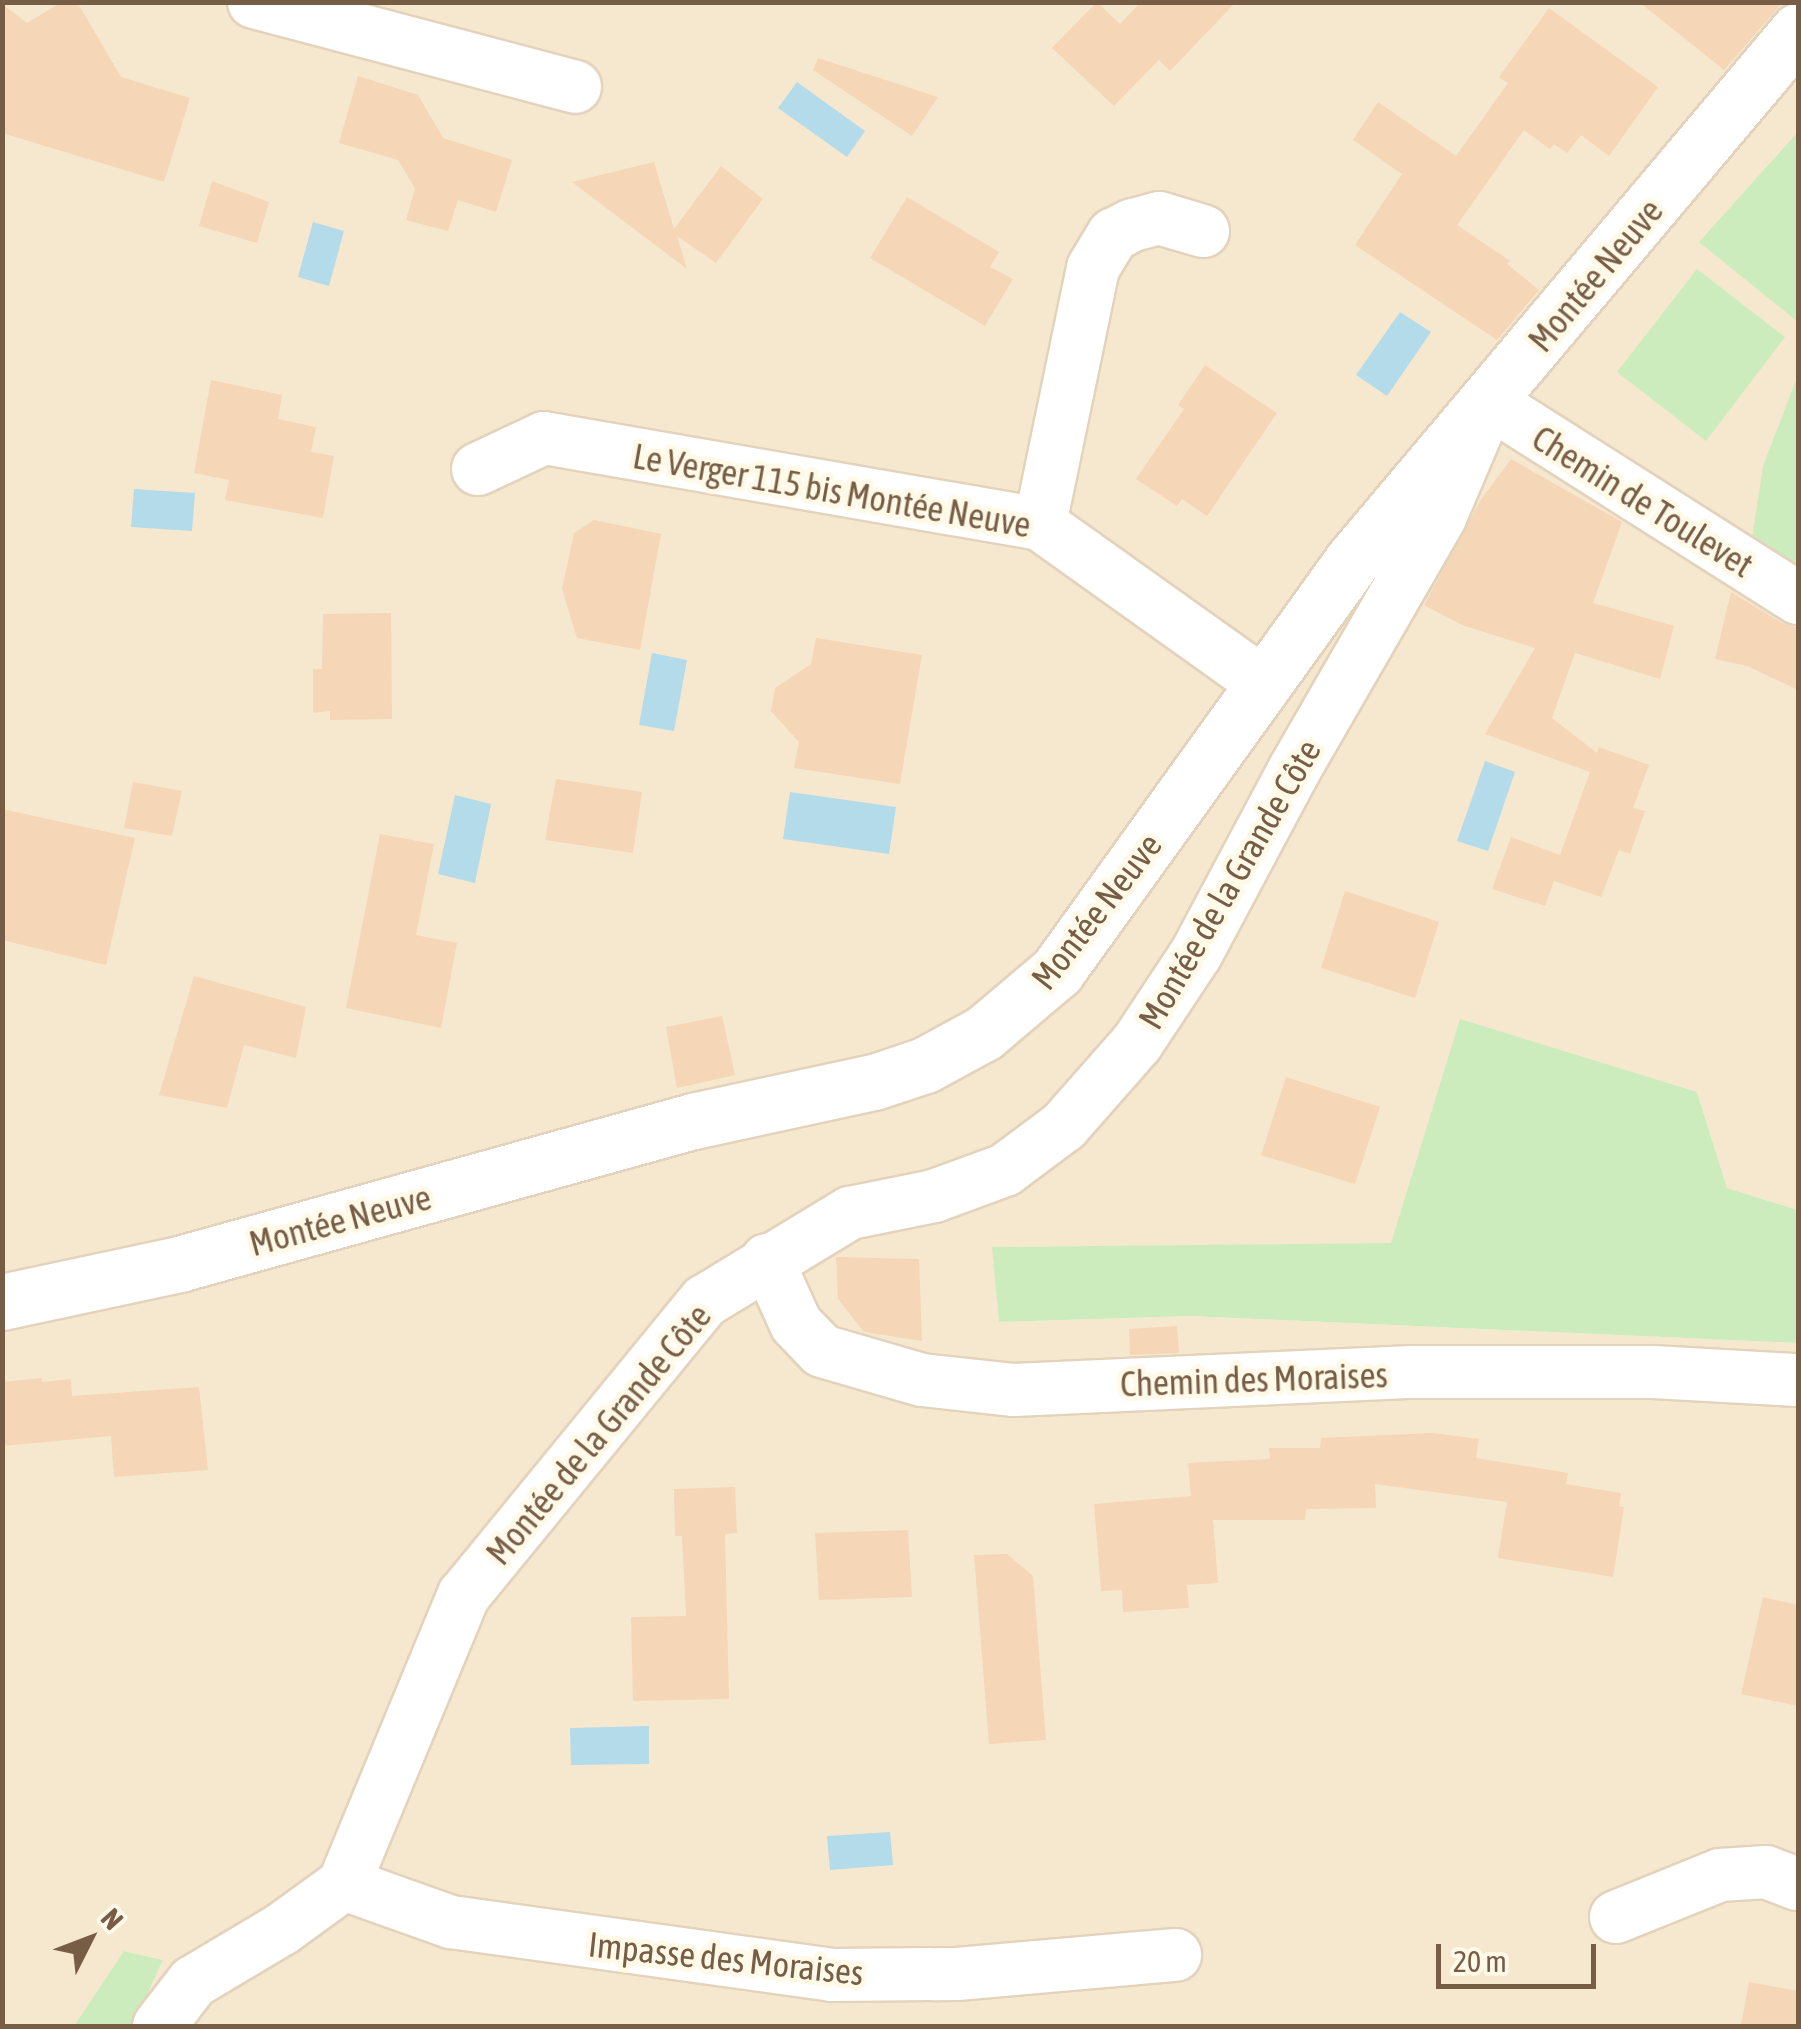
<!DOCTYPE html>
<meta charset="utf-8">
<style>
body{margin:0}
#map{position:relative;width:1801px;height:2029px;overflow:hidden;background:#fef6e0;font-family:"Asap Condensed",sans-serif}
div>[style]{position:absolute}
.residential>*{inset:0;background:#f6e8ce}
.green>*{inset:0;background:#ccecbe}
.water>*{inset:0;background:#b4dbe9}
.building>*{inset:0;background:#f5d6b6}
.roads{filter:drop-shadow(2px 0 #e3d3bc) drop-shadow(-2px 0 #e3d3bc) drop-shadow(0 2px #e3d3bc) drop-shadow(0 -2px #e3d3bc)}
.street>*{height:52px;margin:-26px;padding:0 26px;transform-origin:26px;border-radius:26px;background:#fff}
.secondary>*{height:55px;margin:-27.5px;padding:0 27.5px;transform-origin:27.5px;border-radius:27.5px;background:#fff}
span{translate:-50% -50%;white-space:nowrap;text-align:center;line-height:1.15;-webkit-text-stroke:10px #fff9e8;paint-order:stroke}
.street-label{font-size:35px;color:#775d46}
.frame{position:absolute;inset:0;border:5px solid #775d46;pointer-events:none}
.north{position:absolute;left:40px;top:1889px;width:100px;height:100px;-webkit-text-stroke:8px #fff9e8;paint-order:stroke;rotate:48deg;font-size:28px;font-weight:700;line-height:40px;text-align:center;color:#775d46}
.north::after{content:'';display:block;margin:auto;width:35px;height:45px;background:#775d46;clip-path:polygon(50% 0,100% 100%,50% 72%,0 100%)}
.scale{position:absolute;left:1436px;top:1944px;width:160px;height:45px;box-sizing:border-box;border:5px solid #775d46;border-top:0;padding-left:12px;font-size:30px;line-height:35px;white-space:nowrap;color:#775d46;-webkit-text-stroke:8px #fff9e8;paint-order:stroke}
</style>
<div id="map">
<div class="residential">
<i style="clip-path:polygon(3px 3px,1798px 3px,1798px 1210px,1727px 1188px,1697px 1092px,1391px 1244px,993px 1247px,999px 1322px,1190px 1316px,1798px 1343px,1798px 2026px,133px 2026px,163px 1960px,125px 1951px,74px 2026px,3px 2026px)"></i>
</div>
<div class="green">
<i style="clip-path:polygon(1798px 132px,1798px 322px,1699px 242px)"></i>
<i style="clip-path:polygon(1697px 269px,1785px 337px,1706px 441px,1617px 372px)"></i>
<i style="clip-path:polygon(1798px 375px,1798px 567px,1752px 539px,1763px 466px)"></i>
<i style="clip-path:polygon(1460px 1019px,1697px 1092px,1727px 1188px,1798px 1210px,1798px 1343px,1190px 1316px,999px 1322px,992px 1247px,1391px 1243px)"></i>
<i style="clip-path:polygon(124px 1951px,163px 1960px,133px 2026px,74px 2026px)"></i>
</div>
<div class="water">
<i style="clip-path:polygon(797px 82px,865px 131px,847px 157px,778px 108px)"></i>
<i style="clip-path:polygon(313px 222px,344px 231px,329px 286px,298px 277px)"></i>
<i style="clip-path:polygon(1400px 312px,1431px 332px,1387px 396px,1356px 375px)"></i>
<i style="clip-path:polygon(134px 489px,195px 493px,192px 531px,131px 527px)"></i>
<i style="clip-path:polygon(652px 653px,687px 660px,674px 731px,639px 725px)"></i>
<i style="clip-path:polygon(1485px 761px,1515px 772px,1488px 851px,1457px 841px)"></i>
<i style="clip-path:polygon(790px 792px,896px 807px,889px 854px,783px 839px)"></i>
<i style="clip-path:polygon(455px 795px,491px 804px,475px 883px,438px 874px)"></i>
<i style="clip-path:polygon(649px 1726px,649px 1764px,571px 1765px,570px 1728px)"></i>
<i style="clip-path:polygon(890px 1832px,893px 1865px,830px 1870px,827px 1836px)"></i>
</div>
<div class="building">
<i style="clip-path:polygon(62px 2px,77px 2px,121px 77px,190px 98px,164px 182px,2px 133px,2px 4px,27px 23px)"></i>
<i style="clip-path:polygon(1097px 2px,1120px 24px,1141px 2px,1236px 2px,1170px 71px,1159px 60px,1114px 106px,1052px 48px)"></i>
<i style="clip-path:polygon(1639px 2px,1783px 2px,1724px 70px)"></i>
<i style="clip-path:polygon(1549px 8px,1658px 87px,1609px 156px,1581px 135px,1567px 153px,1554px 144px,1550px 149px,1524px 130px,1457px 225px,1510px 261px,1507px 264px,1539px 290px,1497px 340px,1355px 245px,1402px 174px,1353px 140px,1378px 102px,1456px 156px,1508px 83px,1499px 77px)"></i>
<i style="clip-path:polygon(818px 58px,938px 97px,912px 136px,813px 70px)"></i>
<i style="clip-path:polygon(358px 76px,418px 95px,443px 138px,512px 160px,496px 212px,458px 200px,448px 231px,406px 220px,415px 188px,398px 160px,339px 143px)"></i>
<i style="clip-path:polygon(654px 162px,674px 229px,721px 166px,763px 199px,716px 263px,677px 236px,687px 269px,572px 182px)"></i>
<i style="clip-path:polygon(212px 181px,269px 202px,257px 243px,199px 226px)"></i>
<i style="clip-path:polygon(907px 197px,999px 252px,990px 267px,1013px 279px,985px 326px,870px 258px)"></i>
<i style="clip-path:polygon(1205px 365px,1277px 413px,1207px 516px,1182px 499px,1177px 506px,1136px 479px,1184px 409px,1178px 405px)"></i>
<i style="clip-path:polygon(211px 380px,282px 395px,278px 419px,316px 427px,311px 452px,334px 456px,323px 518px,225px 500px,229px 480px,194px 473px)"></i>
<i style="clip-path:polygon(1511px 459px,1622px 522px,1593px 603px,1674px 626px,1660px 679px,1575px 653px,1552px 718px,1597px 753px,1599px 747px,1649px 765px,1633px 808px,1645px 811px,1630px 854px,1619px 850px,1601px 897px,1554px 881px,1545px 906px,1492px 889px,1511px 837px,1560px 855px,1590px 772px,1485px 734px,1535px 648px,1462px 625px,1424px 605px,1480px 501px)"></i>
<i style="clip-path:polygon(594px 520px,661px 534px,640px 650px,577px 638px,562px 589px,574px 533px)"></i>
<i style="clip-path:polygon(1731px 592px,1782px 623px,1798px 628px,1798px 690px,1747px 666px,1715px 659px)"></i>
<i style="clip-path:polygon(391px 613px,392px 719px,330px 720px,330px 711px,313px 713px,313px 669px,322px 669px,323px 614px)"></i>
<i style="clip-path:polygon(816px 638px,922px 655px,900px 784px,794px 768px,799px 742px,771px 711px,775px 688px,811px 664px)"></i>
<i style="clip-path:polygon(556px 779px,642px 792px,633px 853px,545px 840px)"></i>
<i style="clip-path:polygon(133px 782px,182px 791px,172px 836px,124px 828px)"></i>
<i style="clip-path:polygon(2px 809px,135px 838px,106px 965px,2px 940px)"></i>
<i style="clip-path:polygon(380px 834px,434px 844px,416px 935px,457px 943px,441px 1028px,346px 1008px)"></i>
<i style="clip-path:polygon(1345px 891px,1439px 922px,1415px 998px,1321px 968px)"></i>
<i style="clip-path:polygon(194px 976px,306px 1007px,296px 1058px,244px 1045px,227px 1108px,159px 1095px)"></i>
<i style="clip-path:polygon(722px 1016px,735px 1075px,677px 1088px,666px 1027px)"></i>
<i style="clip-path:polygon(1286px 1077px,1380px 1107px,1355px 1184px,1261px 1155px)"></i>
<i style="clip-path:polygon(836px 1257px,919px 1259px,922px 1341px,864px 1332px,838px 1299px)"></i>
<i style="clip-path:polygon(1177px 1326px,1179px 1353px,1130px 1355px,1129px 1329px)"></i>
<i style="clip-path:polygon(42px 1378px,42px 1382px,71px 1379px,72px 1396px,199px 1387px,208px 1470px,114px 1477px,111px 1436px,2px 1446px,2px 1382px)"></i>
<i style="clip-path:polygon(1433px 1433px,1479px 1439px,1476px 1458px,1568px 1473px,1566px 1484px,1621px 1493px,1619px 1506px,1624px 1507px,1613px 1577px,1498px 1558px,1507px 1502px,1375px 1484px,1376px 1508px,1306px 1509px,1305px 1520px,1213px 1520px,1218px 1583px,1187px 1585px,1189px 1608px,1123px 1612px,1122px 1590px,1101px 1591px,1094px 1504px,1191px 1496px,1188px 1463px,1270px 1459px,1269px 1448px,1320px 1448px,1321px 1438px)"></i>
<i style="clip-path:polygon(735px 1487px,737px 1533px,725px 1534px,729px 1699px,633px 1701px,631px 1617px,686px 1616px,682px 1536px,675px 1536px,674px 1489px)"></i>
<i style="clip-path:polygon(908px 1530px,912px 1597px,819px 1600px,815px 1533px)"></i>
<i style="clip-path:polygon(1007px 1554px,1033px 1576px,1046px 1740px,989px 1744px,974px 1555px)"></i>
<i style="clip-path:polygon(1763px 1597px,1798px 1605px,1798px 1706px,1741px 1694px)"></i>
<i style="clip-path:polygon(1749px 1982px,1798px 1991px,1798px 2026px,1741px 2026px)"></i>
</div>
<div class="roads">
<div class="street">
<i style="left:254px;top:2px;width:332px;rotate:14.8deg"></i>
<i style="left:478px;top:469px;width:73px;rotate:-25.2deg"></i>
<i style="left:544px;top:438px;width:503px;rotate:9.84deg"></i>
<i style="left:1040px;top:524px;width:275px;rotate:35.5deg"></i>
<i style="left:1040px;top:524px;width:261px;rotate:-78.3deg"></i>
<i style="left:1093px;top:268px;width:39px;rotate:-59deg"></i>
<i style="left:1113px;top:235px;width:22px;rotate:-27deg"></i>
<i style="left:1133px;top:225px;width:27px;rotate:-15deg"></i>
<i style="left:1159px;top:218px;width:46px;rotate:16.5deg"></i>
<i style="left:767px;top:1260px;width:70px;rotate:65.6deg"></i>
<i style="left:796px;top:1324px;width:37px;rotate:46deg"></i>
<i style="left:822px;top:1351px;width:104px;rotate:16.2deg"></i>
<i style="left:922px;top:1380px;width:93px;rotate:6.2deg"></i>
<i style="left:1014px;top:1390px;width:399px;rotate:-2.6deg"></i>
<i style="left:1413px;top:1372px;width:240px"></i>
<i style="left:1653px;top:1372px;width:145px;rotate:3.2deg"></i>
<i style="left:344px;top:1884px;width:114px;rotate:19.6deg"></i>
<i style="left:451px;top:1922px;width:384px;rotate:7.9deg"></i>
<i style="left:831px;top:1975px;width:126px;rotate:-0.5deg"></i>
<i style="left:957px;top:1974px;width:219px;rotate:-5deg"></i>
<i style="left:1616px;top:1917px;width:112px;rotate:-22deg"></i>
<i style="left:1720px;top:1875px;width:46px;rotate:-3.7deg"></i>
<i style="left:1766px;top:1872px;width:34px;rotate:21deg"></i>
<i style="left:159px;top:2026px;width:56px;rotate:-52.3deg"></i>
<i style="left:193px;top:1982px;width:104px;rotate:-30.8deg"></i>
<i style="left:282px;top:1929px;width:77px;rotate:-36deg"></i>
<i style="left:344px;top:1884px;width:313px;rotate:-67.5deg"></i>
<i style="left:464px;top:1595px;width:380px;rotate:-50.7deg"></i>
<i style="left:705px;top:1301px;width:170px;rotate:-31.3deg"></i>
<i style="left:850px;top:1213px;width:86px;rotate:-11.4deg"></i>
<i style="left:934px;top:1196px;width:76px;rotate:-20.1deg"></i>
<i style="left:1005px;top:1170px;width:74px;rotate:-36.7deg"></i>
<i style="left:1064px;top:1126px;width:111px;rotate:-48.7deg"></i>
<i style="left:1137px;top:1043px;width:107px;rotate:-56.5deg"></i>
<i style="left:1196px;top:954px;width:206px;rotate:-61.9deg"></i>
<i style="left:1293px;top:772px;width:294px;rotate:-60deg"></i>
<i style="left:1440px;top:517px;width:125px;rotate:-66.9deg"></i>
<i style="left:1489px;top:402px;width:366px;rotate:32.4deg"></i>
</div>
<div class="secondary">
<i style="left:2px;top:1302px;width:181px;rotate:-12.1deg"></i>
<i style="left:179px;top:1264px;width:534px;rotate:-15.55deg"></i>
<i style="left:693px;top:1121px;width:185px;rotate:-12.2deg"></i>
<i style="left:874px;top:1082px;width:54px;rotate:-18.4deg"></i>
<i style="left:925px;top:1065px;width:67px;rotate:-28.5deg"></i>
<i style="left:984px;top:1033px;width:96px;rotate:-40.3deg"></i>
<i style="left:1057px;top:971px;width:505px;rotate:-54.26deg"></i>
<i style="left:1352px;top:561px;width:693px;rotate:-49.92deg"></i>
</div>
</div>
<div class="street-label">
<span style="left:1595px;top:275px;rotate:-50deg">Montée Neuve</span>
<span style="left:832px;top:490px;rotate:10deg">Le Verger 115 bis Montée Neuve</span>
<span style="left:1643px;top:501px;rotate:32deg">Chemin de Toulevet</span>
<span style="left:1229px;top:884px;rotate:-60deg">Montée de la Grande Côte</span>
<span style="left:1096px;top:911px;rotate:-52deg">Montée Neuve</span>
<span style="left:340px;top:1220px;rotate:-15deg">Montée Neuve</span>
<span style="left:1254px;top:1379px;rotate:-2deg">Chemin des Moraises</span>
<span style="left:598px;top:1434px;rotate:-50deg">Montée de la Grande Côte</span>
<span style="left:726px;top:1958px;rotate:6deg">Impasse des Moraises</span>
</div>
<div class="frame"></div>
<div class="north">N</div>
<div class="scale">20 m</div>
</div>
